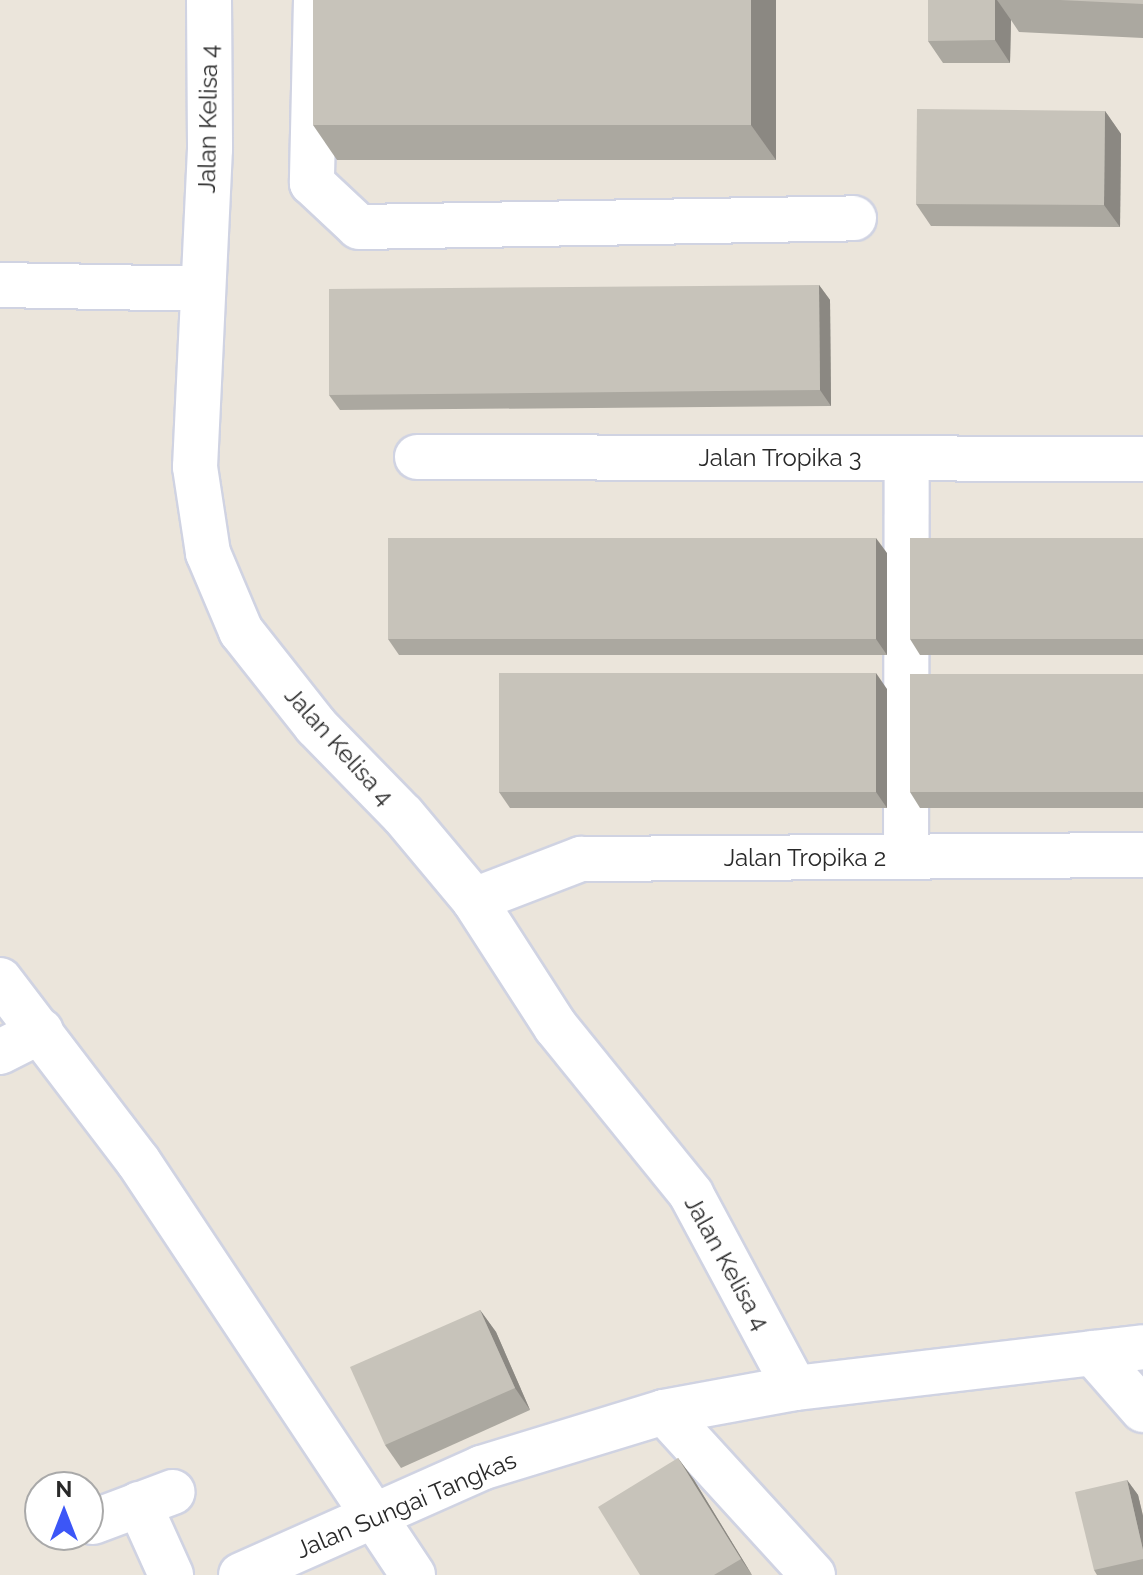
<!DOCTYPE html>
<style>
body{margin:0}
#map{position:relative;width:1143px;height:1575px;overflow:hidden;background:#ebe5db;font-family:Raleway,sans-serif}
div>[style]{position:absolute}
.roads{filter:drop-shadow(2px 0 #d0d3e2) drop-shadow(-2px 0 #d0d3e2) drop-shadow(0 2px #d0d3e2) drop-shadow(0 -2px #d0d3e2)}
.minor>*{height:44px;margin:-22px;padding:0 22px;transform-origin:22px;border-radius:22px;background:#fff}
.wall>*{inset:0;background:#aba8a0}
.shaded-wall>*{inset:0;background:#8b8882}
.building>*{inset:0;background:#c7c3ba}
span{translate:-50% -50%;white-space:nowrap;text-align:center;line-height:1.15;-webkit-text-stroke:6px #fff;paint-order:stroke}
.street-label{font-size:24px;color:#292929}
.north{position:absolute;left:24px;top:1471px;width:80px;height:80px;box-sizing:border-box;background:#fff;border:2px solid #a9a9a9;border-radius:50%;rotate:0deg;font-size:22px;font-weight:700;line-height:32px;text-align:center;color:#292929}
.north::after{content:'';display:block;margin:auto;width:28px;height:36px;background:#3c56f7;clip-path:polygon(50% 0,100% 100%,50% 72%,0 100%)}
</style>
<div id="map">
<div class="roads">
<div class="minor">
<i style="left:209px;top:0;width:149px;rotate:89.6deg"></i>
<i style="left:210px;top:149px;width:318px;rotate:92.7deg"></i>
<i style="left:195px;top:467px;width:87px;rotate:81.4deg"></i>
<i style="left:208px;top:553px;width:85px;rotate:67.1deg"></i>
<i style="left:241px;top:631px;width:121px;rotate:51.7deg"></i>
<i style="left:316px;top:726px;width:124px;rotate:45.7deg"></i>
<i style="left:403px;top:815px;width:111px;rotate:50.1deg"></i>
<i style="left:474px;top:900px;width:151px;rotate:57.2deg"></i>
<i style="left:556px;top:1027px;width:215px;rotate:51deg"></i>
<i style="left:691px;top:1194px;width:220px;rotate:61.8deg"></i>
<i style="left:316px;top:0;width:183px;rotate:91.3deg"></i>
<i style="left:312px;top:183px;width:64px;rotate:43.1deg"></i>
<i style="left:359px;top:227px;width:495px;rotate:-1deg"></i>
<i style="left:0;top:285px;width:203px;rotate:1.1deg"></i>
<i style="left:417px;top:457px;width:726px;rotate:0.16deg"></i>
<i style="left:906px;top:857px;width:398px;rotate:-89.9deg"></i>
<i style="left:474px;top:900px;width:115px;rotate:-21deg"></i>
<i style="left:581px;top:859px;width:562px;rotate:-0.41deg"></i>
<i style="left:0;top:980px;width:228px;rotate:52.7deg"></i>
<i style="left:138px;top:1161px;width:497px;rotate:56.4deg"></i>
<i style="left:0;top:1052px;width:46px;rotate:-27.1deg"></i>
<i style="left:1093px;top:1353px;width:76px;rotate:48.7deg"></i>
<i style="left:664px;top:1412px;width:221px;rotate:47.6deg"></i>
<i style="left:139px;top:1504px;width:78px;rotate:65.7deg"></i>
<i style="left:93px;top:1522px;width:85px;rotate:-20.6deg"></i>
<i style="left:241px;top:1575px;width:263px;rotate:-24deg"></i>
<i style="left:481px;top:1468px;width:191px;rotate:-17deg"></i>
<i style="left:664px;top:1412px;width:133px;rotate:-10.4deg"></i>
<i style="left:795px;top:1388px;width:350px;rotate:-6.7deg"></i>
</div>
</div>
<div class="wall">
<i style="clip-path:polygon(776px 0,776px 160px,337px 160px,313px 125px)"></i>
<i style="clip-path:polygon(928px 0,1143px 0,1143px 38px,1019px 32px,1011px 20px,1010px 63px,943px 63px,928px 41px)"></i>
<i style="clip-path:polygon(1105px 111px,1121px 134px,1120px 227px,931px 226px,916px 204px)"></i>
<i style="clip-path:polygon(819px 285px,830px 300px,831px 406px,340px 410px,329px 395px)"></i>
<i style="clip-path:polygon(1143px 538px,1143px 655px,920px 655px,910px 639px)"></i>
<i style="clip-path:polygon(887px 553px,887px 655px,399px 655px,388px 639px)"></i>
<i style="clip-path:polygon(1143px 674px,1143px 808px,920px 808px,910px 792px)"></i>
<i style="clip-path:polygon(887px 689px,887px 808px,510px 808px,499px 792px)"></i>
<i style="clip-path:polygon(480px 1310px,496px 1332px,530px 1410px,401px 1468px,385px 1445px)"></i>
<i style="clip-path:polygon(678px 1458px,694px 1480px,752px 1575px,640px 1575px)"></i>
<i style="clip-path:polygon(1127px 1480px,1138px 1495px,1143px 1516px,1143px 1575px,1097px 1575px,1094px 1570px)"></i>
</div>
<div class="shaded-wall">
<i style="clip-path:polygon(751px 0,776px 0,776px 160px,751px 125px)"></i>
<i style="clip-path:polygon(995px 0,997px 0,1011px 20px,1010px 63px,995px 40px)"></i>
<i style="clip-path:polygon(1105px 111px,1121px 134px,1120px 227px,1104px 205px)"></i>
<i style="clip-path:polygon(819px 285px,830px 300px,831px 406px,820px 390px)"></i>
<i style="clip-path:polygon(876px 538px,887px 553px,887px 655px,876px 639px)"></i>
<i style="clip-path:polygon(876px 673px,887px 689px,887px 808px,876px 792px)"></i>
<i style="clip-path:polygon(480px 1310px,496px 1332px,530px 1410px,515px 1388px)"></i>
<i style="clip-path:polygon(678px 1458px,694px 1480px,752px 1575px,741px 1559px)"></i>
<i style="clip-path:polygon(1127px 1480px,1138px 1495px,1143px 1516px,1143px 1550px)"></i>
</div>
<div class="building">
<i style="clip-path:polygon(313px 0,751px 0,751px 125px,313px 125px)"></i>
<i style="clip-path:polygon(928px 0,995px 0,995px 40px,928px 41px)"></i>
<i style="clip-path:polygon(1060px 0,1143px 0,1143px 4px)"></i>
<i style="clip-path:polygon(917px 109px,1105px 111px,1104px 205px,916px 204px)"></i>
<i style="clip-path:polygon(819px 285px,820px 390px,329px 395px,329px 289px)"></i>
<i style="clip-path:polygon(388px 538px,876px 538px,876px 639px,388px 639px)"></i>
<i style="clip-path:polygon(910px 538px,1143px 538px,1143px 639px,910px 639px)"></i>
<i style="clip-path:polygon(499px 673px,876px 673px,876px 792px,499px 792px)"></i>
<i style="clip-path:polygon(910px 674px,1143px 674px,1143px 792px,910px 792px)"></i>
<i style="clip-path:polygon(480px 1310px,515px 1388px,385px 1445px,350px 1367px)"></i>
<i style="clip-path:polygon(678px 1458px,741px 1559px,714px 1575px,640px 1575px,598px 1507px)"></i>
<i style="clip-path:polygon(1127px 1480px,1143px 1550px,1143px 1559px,1094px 1570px,1075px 1492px)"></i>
</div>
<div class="street-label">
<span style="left:208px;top:119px;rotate:-89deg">Jalan Kelisa 4</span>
<span style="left:780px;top:458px">Jalan Tropika 3</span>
<span style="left:339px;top:746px;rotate:48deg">Jalan Kelisa 4</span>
<span style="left:805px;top:858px">Jalan Tropika 2</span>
<span style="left:727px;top:1263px;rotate:61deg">Jalan Kelisa 4</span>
<span style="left:406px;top:1505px;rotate:-23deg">Jalan Sungai Tangkas</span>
</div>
<div class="north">N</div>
</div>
